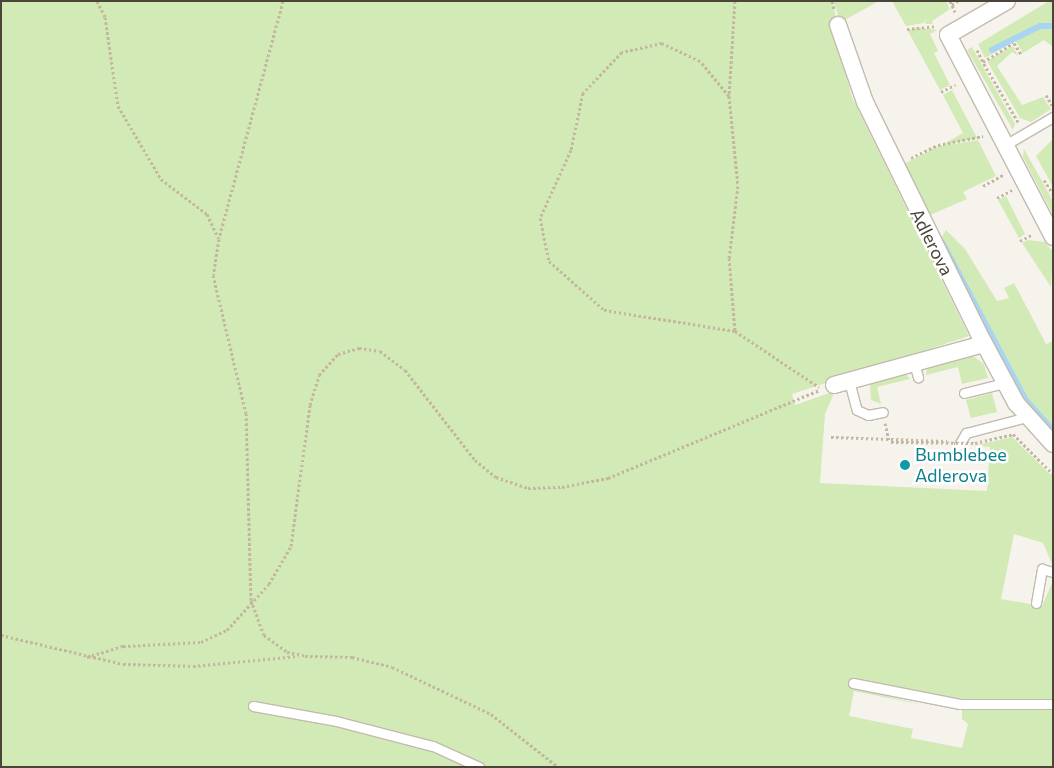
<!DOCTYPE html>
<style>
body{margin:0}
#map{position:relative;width:1054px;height:768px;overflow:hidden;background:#f6f3ec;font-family:Commissioner,sans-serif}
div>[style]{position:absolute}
.green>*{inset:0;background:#d2eab5}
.stream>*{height:5.5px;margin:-2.75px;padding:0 2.75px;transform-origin:2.75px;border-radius:2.75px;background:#a9d4f2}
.path>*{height:3px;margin-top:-1.5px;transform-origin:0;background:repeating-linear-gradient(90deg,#c4b79f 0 2.5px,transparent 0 5px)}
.roads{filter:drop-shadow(1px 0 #c2bbae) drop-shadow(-1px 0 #c2bbae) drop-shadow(0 1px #c2bbae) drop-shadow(0 -1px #c2bbae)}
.service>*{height:9px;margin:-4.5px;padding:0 4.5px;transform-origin:4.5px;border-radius:4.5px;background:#fff}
.minor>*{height:16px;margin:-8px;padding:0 8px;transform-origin:8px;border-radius:8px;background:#fff}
.path-bridge>*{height:3px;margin-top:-1.5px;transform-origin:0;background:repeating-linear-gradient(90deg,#c4b79f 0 2.5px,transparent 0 5px)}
.dots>*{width:14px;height:14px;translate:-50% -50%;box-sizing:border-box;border:2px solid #fff;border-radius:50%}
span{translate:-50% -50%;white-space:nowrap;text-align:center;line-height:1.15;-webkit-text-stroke:5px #fff;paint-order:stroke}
.street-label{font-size:18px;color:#4b4439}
.culture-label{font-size:18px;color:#0d838f}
.left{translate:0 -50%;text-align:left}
.frame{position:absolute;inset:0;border:2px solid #4b4439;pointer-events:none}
</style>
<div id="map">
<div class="green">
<i style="clip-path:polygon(1px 1px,832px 1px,838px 25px,833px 27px,852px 97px,969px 336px,792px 394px,795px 405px,835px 391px,825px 414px,820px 483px,987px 491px,990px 447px,974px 446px,1012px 437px,1053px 477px,1053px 566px,1043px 543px,1014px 534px,1001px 599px,1042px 606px,1053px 581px,1053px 700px,969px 701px,852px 678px,851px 687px,922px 705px,854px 691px,849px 716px,913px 729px,911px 738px,962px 748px,968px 724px,962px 719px,962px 709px,1053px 708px,1053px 767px,1px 767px)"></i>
<i style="clip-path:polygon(833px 1px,879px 1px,841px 22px)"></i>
<i style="clip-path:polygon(892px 1px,946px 1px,950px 9px,932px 21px,933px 24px,925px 24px,927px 17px,924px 23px,906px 26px)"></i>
<i style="clip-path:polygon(1049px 1px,1053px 1px,1053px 47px,1044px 40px,1023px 53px,1015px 40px,985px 58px,978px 44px)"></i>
<i style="clip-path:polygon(916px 27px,937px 30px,930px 34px,938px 51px,934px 53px,950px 85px,940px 90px,908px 31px)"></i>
<i style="clip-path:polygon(1013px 46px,1018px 56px,1012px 52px,997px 66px,1022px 105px,1043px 97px,1051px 109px,1031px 122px,1020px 118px,987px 61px)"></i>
<i style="clip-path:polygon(972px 47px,1015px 124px,1013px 130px,967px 50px)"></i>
<i style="clip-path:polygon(952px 90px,977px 138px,941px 146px,963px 133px,943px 95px)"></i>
<i style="clip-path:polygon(1053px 139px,1053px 187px,1036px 156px)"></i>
<i style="clip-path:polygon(978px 140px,996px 176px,963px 192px,967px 199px,930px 215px,904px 164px,937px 147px)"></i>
<i style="clip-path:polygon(1024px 149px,1053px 201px,1053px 215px,1023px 157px)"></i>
<i style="clip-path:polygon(1006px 196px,1025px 234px,1019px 238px,998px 200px)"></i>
<i style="clip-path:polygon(946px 230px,965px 249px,997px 301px,1009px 298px,1004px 288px,1014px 283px,1046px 344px,1053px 341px,1053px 432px,1025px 401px,940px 240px)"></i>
<i style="clip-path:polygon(1028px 240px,1045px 242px,1053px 252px,1051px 287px,1022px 243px)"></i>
<i style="clip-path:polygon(972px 355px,984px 364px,988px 378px,962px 384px,958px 367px,926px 375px,927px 367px)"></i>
<i style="clip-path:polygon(904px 372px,910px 379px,877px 387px,881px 404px,871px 400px,870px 382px)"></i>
<i style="clip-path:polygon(992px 393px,997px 412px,971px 418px,966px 400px)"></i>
</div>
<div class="stream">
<i style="left:992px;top:50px;width:54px;rotate:-26.6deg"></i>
<i style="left:1040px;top:26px;width:13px"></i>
<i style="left:943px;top:243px;width:178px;rotate:62.1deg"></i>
<i style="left:1026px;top:400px;width:40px;rotate:48deg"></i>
</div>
<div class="path">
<i style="left:97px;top:1px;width:18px;rotate:63deg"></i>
<i style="left:105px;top:17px;width:90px;rotate:81.7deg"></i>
<i style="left:118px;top:106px;width:85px;rotate:59.5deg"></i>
<i style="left:161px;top:179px;width:58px;rotate:37.3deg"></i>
<i style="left:207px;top:214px;width:26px;rotate:65deg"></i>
<i style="left:283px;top:1px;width:246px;rotate:105.1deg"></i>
<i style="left:219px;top:239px;width:36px;rotate:99deg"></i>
<i style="left:213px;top:275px;width:142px;rotate:76.6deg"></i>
<i style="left:246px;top:413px;width:187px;rotate:88.5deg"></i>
<i style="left:251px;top:600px;width:37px;rotate:70deg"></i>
<i style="left:264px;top:635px;width:29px;rotate:36deg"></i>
<i style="left:287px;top:652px;width:20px;rotate:11deg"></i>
<i style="left:735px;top:1px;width:95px;rotate:93.6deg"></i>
<i style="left:729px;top:96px;width:90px;rotate:84.3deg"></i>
<i style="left:738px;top:186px;width:73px;rotate:97.1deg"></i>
<i style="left:729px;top:258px;width:73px;rotate:85.3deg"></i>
<i style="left:735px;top:331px;width:101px;rotate:33.7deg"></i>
<i style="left:832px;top:1px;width:9px;rotate:77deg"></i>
<i style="left:950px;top:1px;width:12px;rotate:66deg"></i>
<i style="left:952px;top:5px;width:7px;rotate:-34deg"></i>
<i style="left:907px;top:29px;width:27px;rotate:-6deg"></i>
<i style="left:977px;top:50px;width:13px;rotate:63deg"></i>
<i style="left:941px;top:92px;width:16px;rotate:-27deg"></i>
<i style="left:1046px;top:95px;width:12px;rotate:59deg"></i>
<i style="left:729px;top:96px;width:45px;rotate:-129.6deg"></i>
<i style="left:700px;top:61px;width:42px;rotate:-154.7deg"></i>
<i style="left:662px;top:43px;width:41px;rotate:167.3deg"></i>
<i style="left:622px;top:52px;width:57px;rotate:133.6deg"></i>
<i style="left:583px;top:93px;width:58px;rotate:101.9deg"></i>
<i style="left:571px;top:150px;width:75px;rotate:114.5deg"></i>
<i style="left:540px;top:218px;width:44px;rotate:78.2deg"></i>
<i style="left:549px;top:261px;width:74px;rotate:41.7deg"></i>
<i style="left:604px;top:310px;width:133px;rotate:9.1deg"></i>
<i style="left:1018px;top:122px;width:69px;rotate:-120.3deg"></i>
<i style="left:983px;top:62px;width:36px;rotate:-32deg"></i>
<i style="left:1014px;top:43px;width:13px;rotate:58deg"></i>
<i style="left:911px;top:158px;width:30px;rotate:-26deg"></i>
<i style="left:938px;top:145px;width:46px;rotate:-11.3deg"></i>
<i style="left:1044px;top:180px;width:17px;rotate:57deg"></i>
<i style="left:983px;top:186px;width:23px;rotate:-29deg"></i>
<i style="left:997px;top:198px;width:17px;rotate:-28deg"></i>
<i style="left:1020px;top:241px;width:15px;rotate:-28deg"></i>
<i style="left:885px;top:423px;width:17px;rotate:77deg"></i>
<i style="left:1013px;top:434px;width:57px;rotate:45deg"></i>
<i style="left:831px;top:437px;width:116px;rotate:2deg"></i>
<i style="left:1px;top:635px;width:125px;rotate:13.4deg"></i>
<i style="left:123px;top:664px;width:70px;rotate:1.6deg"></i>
<i style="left:193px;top:666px;width:106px;rotate:-5.4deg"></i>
<i style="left:305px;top:656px;width:47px;rotate:1.2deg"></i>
<i style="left:352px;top:657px;width:41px;rotate:14deg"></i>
<i style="left:392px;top:667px;width:110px;rotate:25.4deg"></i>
<i style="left:491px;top:714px;width:85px;rotate:38.3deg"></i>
<i style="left:87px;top:657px;width:38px;rotate:-17deg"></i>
<i style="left:123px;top:646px;width:78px;rotate:-2.9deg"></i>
<i style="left:201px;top:642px;width:29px;rotate:-25deg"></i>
<i style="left:227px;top:630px;width:62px;rotate:-47.6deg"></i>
<i style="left:269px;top:584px;width:44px;rotate:-59.9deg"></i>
<i style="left:291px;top:546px;width:142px;rotate:-82.3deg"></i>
<i style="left:310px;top:405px;width:31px;rotate:-73deg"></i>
<i style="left:319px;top:375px;width:28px;rotate:-48deg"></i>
<i style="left:338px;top:354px;width:22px;rotate:-16deg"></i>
<i style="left:359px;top:348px;width:21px;rotate:8deg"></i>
<i style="left:380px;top:351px;width:31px;rotate:37deg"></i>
<i style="left:405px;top:370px;width:114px;rotate:52.1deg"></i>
<i style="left:475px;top:460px;width:27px;rotate:39deg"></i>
<i style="left:496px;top:477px;width:34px;rotate:19deg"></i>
<i style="left:528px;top:488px;width:34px;rotate:-2deg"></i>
<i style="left:562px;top:487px;width:47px;rotate:-11.1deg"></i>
<i style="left:608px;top:478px;width:229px;rotate:-22.6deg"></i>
</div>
<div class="roads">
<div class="service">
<i style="left:1005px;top:145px;width:56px;rotate:-30.3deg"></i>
<i style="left:914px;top:363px;width:15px;rotate:74deg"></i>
<i style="left:849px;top:381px;width:30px;rotate:75deg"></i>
<i style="left:857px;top:410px;width:12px;rotate:24deg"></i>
<i style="left:868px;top:415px;width:15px;rotate:-11deg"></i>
<i style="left:964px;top:393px;width:41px;rotate:-14deg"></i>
<i style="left:959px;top:445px;width:14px;rotate:-60deg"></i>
<i style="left:966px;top:433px;width:63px;rotate:-14.7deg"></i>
<i style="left:1036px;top:603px;width:35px;rotate:-80deg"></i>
<i style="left:1042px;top:569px;width:11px;rotate:15deg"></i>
<i style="left:853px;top:683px;width:109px;rotate:11.1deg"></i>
<i style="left:960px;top:704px;width:93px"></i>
<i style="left:253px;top:706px;width:84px;rotate:10.2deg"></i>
<i style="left:336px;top:721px;width:100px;rotate:14.5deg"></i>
<i style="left:433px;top:746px;width:51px;rotate:24.5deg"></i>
</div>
<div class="minor">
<i style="left:1007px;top:1px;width:68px;rotate:150deg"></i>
<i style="left:948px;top:35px;width:228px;rotate:62.5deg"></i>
<i style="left:838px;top:25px;width:82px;rotate:70.7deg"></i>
<i style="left:865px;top:102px;width:256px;rotate:63.8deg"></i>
<i style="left:978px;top:332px;width:81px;rotate:61.8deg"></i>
<i style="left:1016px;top:403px;width:55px;rotate:47.9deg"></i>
<i style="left:834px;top:385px;width:156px;rotate:-15.3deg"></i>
</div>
</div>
<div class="path-bridge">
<i style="left:891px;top:442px;width:84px;rotate:0.7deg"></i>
<i style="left:975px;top:443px;width:39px;rotate:-13deg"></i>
</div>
<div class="dots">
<i style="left:905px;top:465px;background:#0f9aa8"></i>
</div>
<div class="street-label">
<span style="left:932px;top:242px;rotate:63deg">Adlerova</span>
</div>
<div class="culture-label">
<span class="left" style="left:915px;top:465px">Bumblebee<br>Adlerova</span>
</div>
<div class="frame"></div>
</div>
